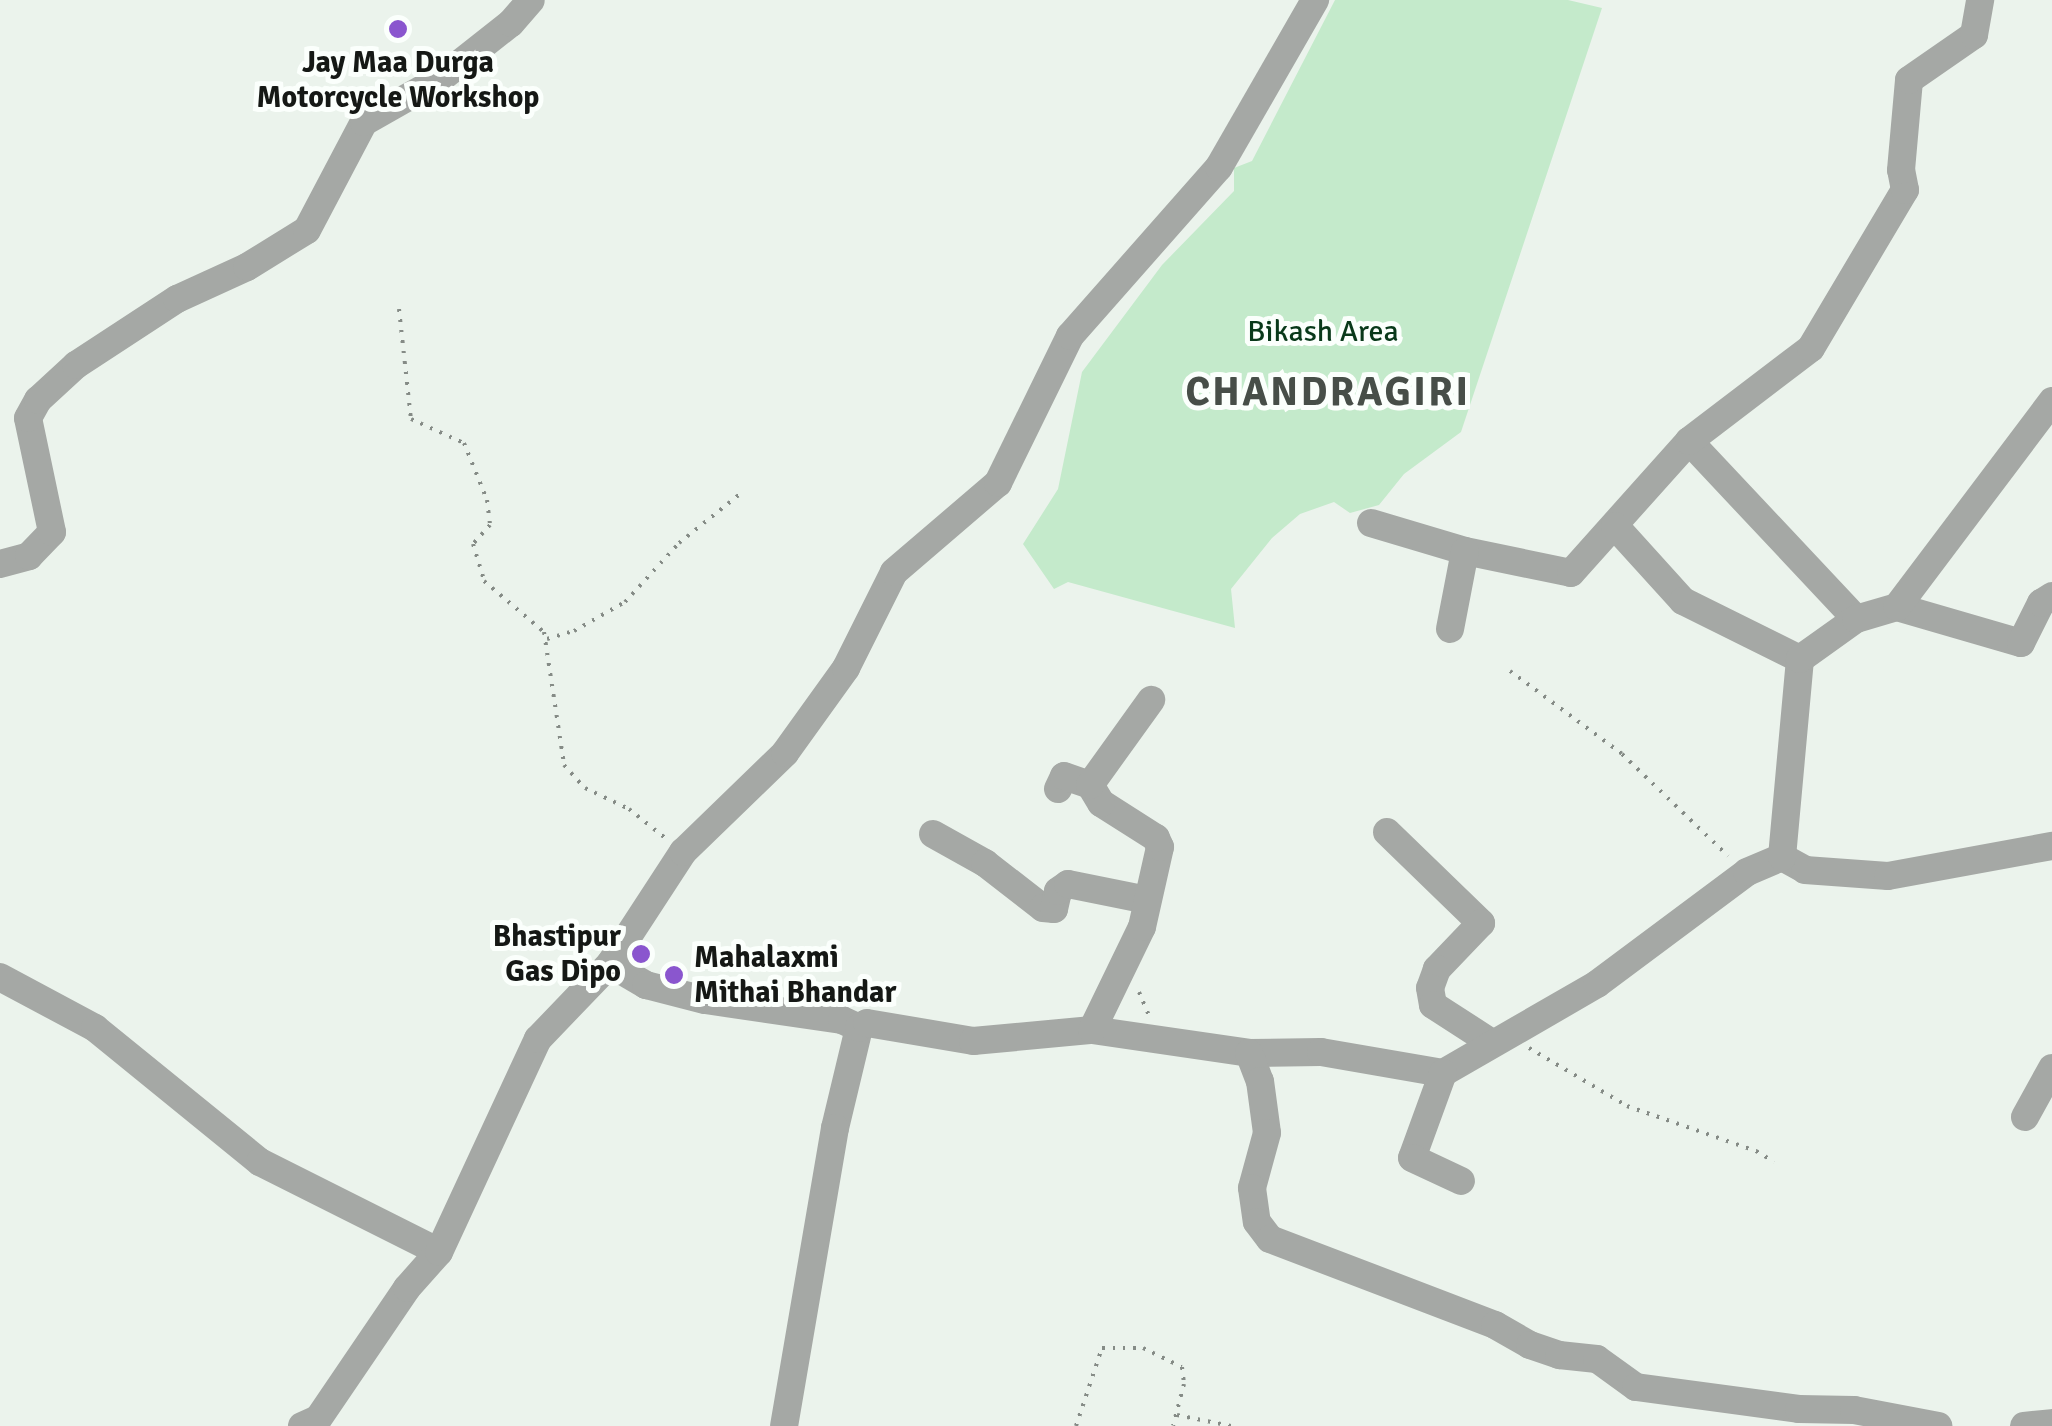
<!DOCTYPE html>
<style>
body{margin:0}
#map{position:relative;width:2052px;height:1426px;overflow:hidden;background:#ebf3ec;font-family:Signika,sans-serif}
div>[style]{position:absolute}
.green>*{inset:0;background:#c4eacb}
.path>*{height:4px;margin-top:-2px;transform-origin:0;background:repeating-linear-gradient(90deg,#858b86 0 2.5px,transparent 0 10.5px)}
.minor>*{height:28px;margin:-14px;padding:0 14px;transform-origin:14px;border-radius:14px;background:#a5a8a5}
.dots>*{width:28px;height:28px;translate:-50% -50%;box-sizing:border-box;border:5px solid #fbfffc;border-radius:50%}
span{translate:-50% -50%;white-space:nowrap;text-align:center;line-height:1.15;-webkit-text-stroke:10px #fbfffc;paint-order:stroke}
.poi-label{font-size:30px;color:#151815;font-weight:700}
.right{translate:-100% -50%;text-align:right}
.left{translate:0 -50%;text-align:left}
.park-label{font-size:30px;color:#09391a}
.district-label{font-size:40px;color:#474e48;font-weight:700;letter-spacing:2.5px}
</style>
<div id="map">
<div class="green">
<i style="clip-path:polygon(1335px 0,1568px 0,1602px 8px,1461px 432px,1404px 474px,1379px 505px,1350px 513px,1334px 502px,1300px 514px,1272px 538px,1231px 589px,1235px 628px,1068px 582px,1054px 589px,1023px 544px,1058px 489px,1082px 372px,1162px 265px,1234px 191px,1234px 168px,1252px 161px)"></i>
</div>
<div class="path">
<i style="left:399px;top:309px;width:111px;rotate:83.8deg"></i>
<i style="left:411px;top:419px;width:58px;rotate:24.4deg"></i>
<i style="left:464px;top:443px;width:61px;rotate:68deg"></i>
<i style="left:487px;top:500px;width:25px;rotate:83deg"></i>
<i style="left:490px;top:525px;width:25px;rotate:132deg"></i>
<i style="left:473px;top:544px;width:39px;rotate:73deg"></i>
<i style="left:484px;top:581px;width:79px;rotate:40.4deg"></i>
<i style="left:544px;top:632px;width:134px;rotate:81.4deg"></i>
<i style="left:564px;top:765px;width:31px;rotate:48deg"></i>
<i style="left:585px;top:788px;width:49px;rotate:25.5deg"></i>
<i style="left:629px;top:809px;width:45px;rotate:38.7deg"></i>
<i style="left:547px;top:639px;width:28px;rotate:-17deg"></i>
<i style="left:574px;top:631px;width:59px;rotate:-29.6deg"></i>
<i style="left:625px;top:602px;width:80px;rotate:-47.5deg"></i>
<i style="left:679px;top:543px;width:78px;rotate:-38.8deg"></i>
<i style="left:1510px;top:671px;width:139px;rotate:36.5deg"></i>
<i style="left:1622px;top:754px;width:147px;rotate:43.9deg"></i>
<i style="left:1139px;top:992px;width:26px;rotate:67deg"></i>
<i style="left:1529px;top:1048px;width:114px;rotate:30.6deg"></i>
<i style="left:1627px;top:1106px;width:137px;rotate:19.2deg"></i>
<i style="left:1756px;top:1151px;width:21px;rotate:31deg"></i>
<i style="left:1177px;top:1415px;width:55px;rotate:11.5deg"></i>
<i style="left:1076px;top:1426px;width:82px;rotate:-71.6deg"></i>
<i style="left:1102px;top:1348px;width:41px"></i>
<i style="left:1143px;top:1348px;width:43px;rotate:26deg"></i>
<i style="left:1182px;top:1367px;width:17px;rotate:83deg"></i>
<i style="left:1184px;top:1384px;width:43px;rotate:104.7deg"></i>
</div>
<div class="minor">
<i style="left:1689px;top:441px;width:244px;rotate:46.8deg"></i>
<i style="left:1371px;top:523px;width:98px;rotate:16.6deg"></i>
<i style="left:1465px;top:551px;width:108px;rotate:11.7deg"></i>
<i style="left:1571px;top:573px;width:177px;rotate:-48.2deg"></i>
<i style="left:1689px;top:441px;width:153px;rotate:-37.3deg"></i>
<i style="left:1811px;top:348px;width:184px;rotate:-59.3deg"></i>
<i style="left:1905px;top:190px;width:20px;rotate:-101deg"></i>
<i style="left:1901px;top:170px;width:90px;rotate:-84.9deg"></i>
<i style="left:1909px;top:80px;width:79px;rotate:-34.7deg"></i>
<i style="left:1974px;top:35px;width:36px;rotate:-80deg"></i>
<i style="left:1615px;top:526px;width:101px;rotate:47.8deg"></i>
<i style="left:1683px;top:601px;width:131px;rotate:26.4deg"></i>
<i style="left:0;top:564px;width:30px;rotate:-15deg"></i>
<i style="left:29px;top:556px;width:33px;rotate:-46deg"></i>
<i style="left:52px;top:532px;width:116px;rotate:-101.9deg"></i>
<i style="left:28px;top:418px;width:21px;rotate:-61deg"></i>
<i style="left:38px;top:400px;width:52px;rotate:-42.6deg"></i>
<i style="left:76px;top:365px;width:121px;rotate:-33.2deg"></i>
<i style="left:177px;top:299px;width:77px;rotate:-24.6deg"></i>
<i style="left:247px;top:267px;width:70px;rotate:-31.7deg"></i>
<i style="left:307px;top:230px;width:122px;rotate:-62.2deg"></i>
<i style="left:364px;top:122px;width:87px;rotate:-29.5deg"></i>
<i style="left:440px;top:79px;width:90px;rotate:-38.3deg"></i>
<i style="left:511px;top:23px;width:30px;rotate:-49deg"></i>
<i style="left:1897px;top:607px;width:129px;rotate:16.2deg"></i>
<i style="left:2021px;top:643px;width:45px;rotate:-63.4deg"></i>
<i style="left:2041px;top:603px;width:13px;rotate:-32deg"></i>
<i style="left:1450px;top:629px;width:79px;rotate:-79.1deg"></i>
<i style="left:1058px;top:789px;width:14px;rotate:-65deg"></i>
<i style="left:1064px;top:776px;width:28px;rotate:19deg"></i>
<i style="left:1387px;top:832px;width:131px;rotate:44.1deg"></i>
<i style="left:1481px;top:923px;width:64px;rotate:133.7deg"></i>
<i style="left:1437px;top:969px;width:20px;rotate:110deg"></i>
<i style="left:1430px;top:988px;width:17px;rotate:80deg"></i>
<i style="left:1433px;top:1005px;width:70px;rotate:32.8deg"></i>
<i style="left:933px;top:834px;width:60px;rotate:29.1deg"></i>
<i style="left:985px;top:863px;width:73px;rotate:37.8deg"></i>
<i style="left:1043px;top:908px;width:11px;rotate:5deg"></i>
<i style="left:1054px;top:909px;width:18px;rotate:-77deg"></i>
<i style="left:1058px;top:891px;width:12px;rotate:-35deg"></i>
<i style="left:1068px;top:884px;width:81px;rotate:11.4deg"></i>
<i style="left:1782px;top:857px;width:26px;rotate:29deg"></i>
<i style="left:1805px;top:870px;width:83px;rotate:4.1deg"></i>
<i style="left:1888px;top:876px;width:167px;rotate:-10.4deg"></i>
<i style="left:610px;top:964px;width:42px;rotate:30.3deg"></i>
<i style="left:646px;top:985px;width:61px;rotate:14.3deg"></i>
<i style="left:705px;top:1000px;width:138px;rotate:8.3deg"></i>
<i style="left:842px;top:1020px;width:19px;rotate:25deg"></i>
<i style="left:859px;top:1028px;width:103px;rotate:103.5deg"></i>
<i style="left:835px;top:1128px;width:302px;rotate:99.7deg"></i>
<i style="left:0;top:977px;width:108px;rotate:28.2deg"></i>
<i style="left:95px;top:1028px;width:213px;rotate:39.1deg"></i>
<i style="left:260px;top:1162px;width:200px;rotate:26.7deg"></i>
<i style="left:859px;top:1028px;width:9px;rotate:-32deg"></i>
<i style="left:867px;top:1023px;width:108px;rotate:9.6deg"></i>
<i style="left:973px;top:1041px;width:120px;rotate:-5.3deg"></i>
<i style="left:1092px;top:1030px;width:159px;rotate:8.3deg"></i>
<i style="left:1249px;top:1053px;width:72px;rotate:-0.8deg"></i>
<i style="left:1321px;top:1052px;width:124px;rotate:9.8deg"></i>
<i style="left:1443px;top:1073px;width:178px;rotate:-30deg"></i>
<i style="left:1597px;top:984px;width:187px;rotate:-36.7deg"></i>
<i style="left:1747px;top:872px;width:38px;rotate:-23deg"></i>
<i style="left:1782px;top:857px;width:199px;rotate:-84.8deg"></i>
<i style="left:1800px;top:659px;width:69px;rotate:-35.5deg"></i>
<i style="left:1856px;top:619px;width:43px;rotate:-16.3deg"></i>
<i style="left:1897px;top:607px;width:258px;rotate:-53deg"></i>
<i style="left:1092px;top:1030px;width:114px;rotate:-64.1deg"></i>
<i style="left:1142px;top:927px;width:82px;rotate:-77.3deg"></i>
<i style="left:1160px;top:847px;width:10px;rotate:-114deg"></i>
<i style="left:1156px;top:838px;width:65px;rotate:-147.5deg"></i>
<i style="left:1101px;top:803px;width:21px;rotate:-121deg"></i>
<i style="left:1090px;top:785px;width:105px;rotate:-54.3deg"></i>
<i style="left:1249px;top:1053px;width:30px;rotate:69deg"></i>
<i style="left:1260px;top:1081px;width:52px;rotate:82.3deg"></i>
<i style="left:1267px;top:1133px;width:57px;rotate:105.3deg"></i>
<i style="left:1252px;top:1188px;width:34px;rotate:82deg"></i>
<i style="left:1257px;top:1222px;width:21px;rotate:53deg"></i>
<i style="left:1270px;top:1239px;width:241px;rotate:20.9deg"></i>
<i style="left:1495px;top:1325px;width:40px;rotate:29.7deg"></i>
<i style="left:1530px;top:1345px;width:31px;rotate:19deg"></i>
<i style="left:1559px;top:1355px;width:38px;rotate:6deg"></i>
<i style="left:1597px;top:1359px;width:48px;rotate:35.7deg"></i>
<i style="left:1636px;top:1387px;width:164px;rotate:7.7deg"></i>
<i style="left:1799px;top:1409px;width:55px;rotate:1deg"></i>
<i style="left:1854px;top:1410px;width:86px;rotate:10.8deg"></i>
<i style="left:1443px;top:1073px;width:90px;rotate:110deg"></i>
<i style="left:1412px;top:1158px;width:54px;rotate:25.1deg"></i>
<i style="left:2025px;top:1117px;width:56px;rotate:-61.1deg"></i>
<i style="left:302px;top:1426px;width:17px;rotate:-24deg"></i>
<i style="left:318px;top:1419px;width:158px;rotate:-55.8deg"></i>
<i style="left:407px;top:1288px;width:48px;rotate:-48.4deg"></i>
<i style="left:439px;top:1252px;width:235px;rotate:-65.1deg"></i>
<i style="left:538px;top:1039px;width:104px;rotate:-46.2deg"></i>
<i style="left:610px;top:964px;width:134px;rotate:-56.9deg"></i>
<i style="left:683px;top:852px;width:142px;rotate:-44.1deg"></i>
<i style="left:785px;top:753px;width:105px;rotate:-54.3deg"></i>
<i style="left:846px;top:668px;width:107px;rotate:-63.4deg"></i>
<i style="left:894px;top:572px;width:137px;rotate:-40.6deg"></i>
<i style="left:998px;top:483px;width:164px;rotate:-63.9deg"></i>
<i style="left:1070px;top:336px;width:225px;rotate:-48.6deg"></i>
<i style="left:1219px;top:167px;width:193px;rotate:-60.1deg"></i>
<i style="left:2024px;top:1426px;width:28px;rotate:-6deg"></i>
</div>
<div class="dots">
<i style="left:398px;top:29px;background:#8a56ce"></i>
<i style="left:641px;top:954px;background:#8a56ce"></i>
<i style="left:674px;top:975px;background:#8a56ce"></i>
</div>
<div class="poi-label">
<span style="left:398px;top:80px">Jay Maa Durga<br>Motorcycle Workshop</span>
<span class="right" style="left:621px;top:954px">Bhastipur<br>Gas Dipo</span>
<span class="left" style="left:694px;top:975px">Mahalaxmi<br>Mithai Bhandar</span>
</div>
<div class="park-label">
<span style="left:1323px;top:332px">Bikash Area</span>
</div>
<div class="district-label">
<span style="left:1328px;top:392px">CHANDRAGIRI</span>
</div>
</div>
